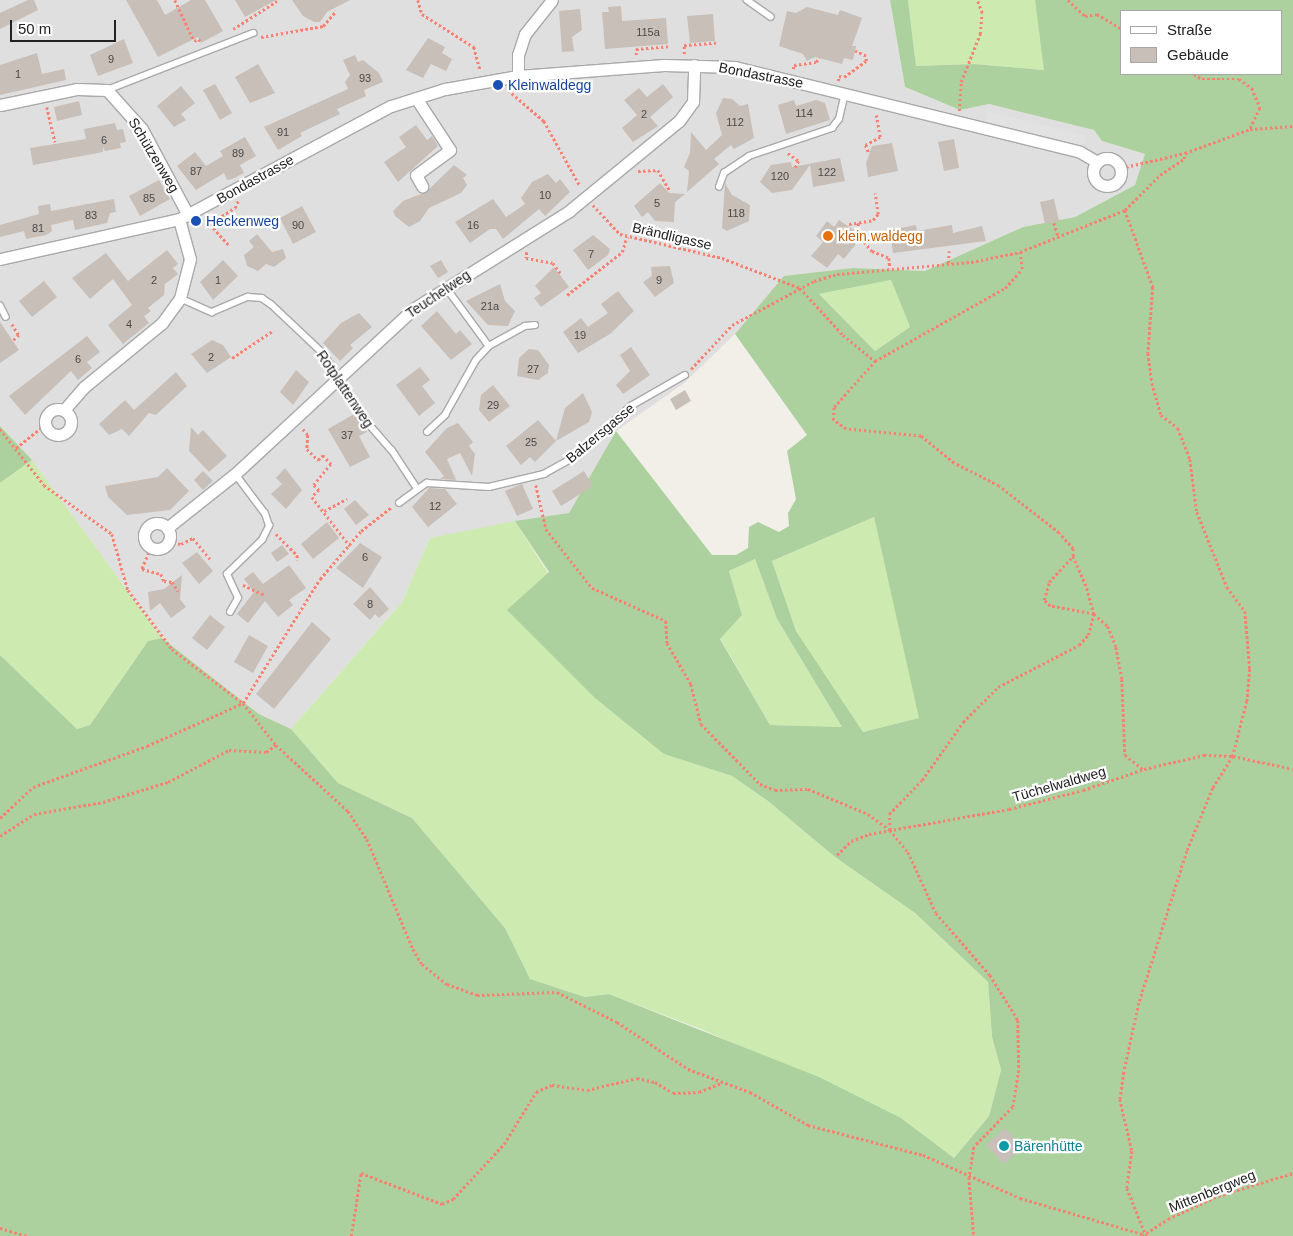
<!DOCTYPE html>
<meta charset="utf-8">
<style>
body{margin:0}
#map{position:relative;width:1293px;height:1236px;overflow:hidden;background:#f2efe9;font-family:Arial,sans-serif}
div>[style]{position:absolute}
.residential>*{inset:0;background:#e0dfdf}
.grass>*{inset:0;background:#cdebb0}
.forest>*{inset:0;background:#add19e}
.parking>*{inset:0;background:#e2e2e2}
.building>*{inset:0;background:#c7bfb8}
.path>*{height:2.5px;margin-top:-1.25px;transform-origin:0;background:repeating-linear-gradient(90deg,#fa8072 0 2.5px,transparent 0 5px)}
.roads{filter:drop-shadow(1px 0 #a9a9a9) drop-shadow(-1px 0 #a9a9a9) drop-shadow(0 1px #a9a9a9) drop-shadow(0 -1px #a9a9a9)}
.service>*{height:5.5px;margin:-2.75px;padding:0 2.75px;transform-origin:2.75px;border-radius:2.75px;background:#fff}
.minor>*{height:11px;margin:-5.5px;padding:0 5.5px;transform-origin:5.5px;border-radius:5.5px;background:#fff}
.minor>.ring{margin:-5.5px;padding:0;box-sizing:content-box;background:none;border:11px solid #fff;border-radius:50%}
.dots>*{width:14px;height:14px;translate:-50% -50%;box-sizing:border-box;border:2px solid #fff;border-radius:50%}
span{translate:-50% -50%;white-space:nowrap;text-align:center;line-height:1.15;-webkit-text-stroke:4.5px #fff;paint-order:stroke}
.number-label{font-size:11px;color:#4b4948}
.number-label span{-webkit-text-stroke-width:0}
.street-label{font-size:14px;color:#222}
.transit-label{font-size:14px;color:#164399}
.left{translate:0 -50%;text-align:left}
.food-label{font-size:14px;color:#c56008}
.culture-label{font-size:14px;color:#0d838f}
.legend{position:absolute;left:1120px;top:10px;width:162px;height:65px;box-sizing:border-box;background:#fff;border:1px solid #a7a7a7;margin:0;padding:6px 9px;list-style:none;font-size:15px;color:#222}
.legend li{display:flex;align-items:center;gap:10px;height:25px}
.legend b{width:25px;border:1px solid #a7a7a7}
.scale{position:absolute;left:10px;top:20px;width:106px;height:22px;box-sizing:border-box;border:2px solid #222;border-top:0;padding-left:6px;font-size:15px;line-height:18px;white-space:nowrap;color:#222;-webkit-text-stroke:4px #fff;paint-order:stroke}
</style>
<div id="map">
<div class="residential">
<i style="clip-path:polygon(0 0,890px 0,905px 87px,960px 110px,988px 104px,1094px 130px,1102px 141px,1146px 154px,1135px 185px,1075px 217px,1023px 227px,925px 271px,853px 268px,735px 334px,683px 384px,616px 431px,569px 513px,430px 538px,402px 602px,291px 729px,259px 714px,162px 638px,32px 460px,0 426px)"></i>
</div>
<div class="grass">
<i style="clip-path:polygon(908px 0,1035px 0,1045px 70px,974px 64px,916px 66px)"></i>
<i style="clip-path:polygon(891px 280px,910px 327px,875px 351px,819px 294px)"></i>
<i style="clip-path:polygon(32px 460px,162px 638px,148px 641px,90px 725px,77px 729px,0 655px,0 483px)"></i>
<i style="clip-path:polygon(874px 517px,920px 718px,863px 732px,796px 631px,772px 561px)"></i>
<i style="clip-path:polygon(515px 521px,548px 573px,508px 610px,664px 754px,732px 776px,768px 801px,835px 857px,915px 913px,988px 982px,992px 1037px,1001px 1070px,989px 1116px,954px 1158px,901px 1118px,701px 1029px,609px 994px,585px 997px,530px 979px,505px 928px,412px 818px,338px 783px,291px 729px,402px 602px,430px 538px)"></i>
<i style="clip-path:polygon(755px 559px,777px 619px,842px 727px,770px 725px,720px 638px,742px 615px,729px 571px)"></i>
</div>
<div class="forest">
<i style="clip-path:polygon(evenodd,890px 0,908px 0,916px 66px,974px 64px,1044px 70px,1035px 0,1293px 0,1293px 1236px,0 1236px,0 655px,77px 729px,90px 725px,148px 641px,162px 638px,259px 714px,291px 729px,338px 783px,412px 818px,505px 928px,530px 979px,585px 997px,609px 994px,819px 1077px,901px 1118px,954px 1158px,989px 1116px,1001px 1070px,992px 1037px,988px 982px,915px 913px,835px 857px,768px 801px,732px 776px,664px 754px,595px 698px,507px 610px,549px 572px,515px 521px,569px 513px,616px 431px,712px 555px,736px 555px,748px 548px,749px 527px,758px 522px,779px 532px,789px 526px,788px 513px,796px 499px,787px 451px,807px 435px,735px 334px,784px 276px,853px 268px,925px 271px,1023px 227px,1075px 217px,1135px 185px,1145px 154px,1102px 141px,1094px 130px,989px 104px,960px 110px,905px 87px,890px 0,1122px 11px,1282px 11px,1282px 74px,1122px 74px,1122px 11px,890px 0,891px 280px,910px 327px,875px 351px,819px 294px,891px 280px,890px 0,874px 517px,919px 718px,863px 732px,796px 631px,772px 561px,874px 517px,890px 0,755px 559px,777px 619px,842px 727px,770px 725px,720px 639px,742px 615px,729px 571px,755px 559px)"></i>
<i style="clip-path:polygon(0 426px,32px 460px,0 483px)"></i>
</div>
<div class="parking">
<i style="clip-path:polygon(988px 112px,1086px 136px,1083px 146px,986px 122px)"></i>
</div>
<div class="building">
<i style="clip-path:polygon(28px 0,34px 0,38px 10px,0 29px,0 13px)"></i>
<i style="clip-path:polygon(126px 0,157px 0,165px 15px,191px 0,205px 0,223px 31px,201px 43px,198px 37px,158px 57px)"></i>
<i style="clip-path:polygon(235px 0,276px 0,245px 17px)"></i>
<i style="clip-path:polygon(292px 0,350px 0,327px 12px,320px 22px,314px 22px,303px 16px)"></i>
<i style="clip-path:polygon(621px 6px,622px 21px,666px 18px,668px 44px,605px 49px,602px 12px,609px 12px,608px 7px)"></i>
<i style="clip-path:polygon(807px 7px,838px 15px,840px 10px,862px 18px,852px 46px,856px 46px,853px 60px,844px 58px,842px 64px,815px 57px,807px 61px,803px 54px,779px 46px,787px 11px,796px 13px)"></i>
<i style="clip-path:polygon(580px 9px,582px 30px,572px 37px,574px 51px,562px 52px,559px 11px)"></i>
<i style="clip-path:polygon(713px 14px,715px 41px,690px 43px,687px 16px)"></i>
<i style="clip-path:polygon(428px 38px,445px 47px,442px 53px,452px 59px,446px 71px,431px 64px,423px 78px,406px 70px)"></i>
<i style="clip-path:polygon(124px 39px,133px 63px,98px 76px,90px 55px)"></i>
<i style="clip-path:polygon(37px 53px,42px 74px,64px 69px,66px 80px,0 95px,0 65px)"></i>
<i style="clip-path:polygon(355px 55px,358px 62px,363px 60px,379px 73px,383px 82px,364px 90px,366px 96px,337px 109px,340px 114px,300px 133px,302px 136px,278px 150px,264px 127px,348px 89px,345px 82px,350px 75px,343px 60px)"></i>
<i style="clip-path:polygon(258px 64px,275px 93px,250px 103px,235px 77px)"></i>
<i style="clip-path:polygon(215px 84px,232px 113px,220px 120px,203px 90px)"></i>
<i style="clip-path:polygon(663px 84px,673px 97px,650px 117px,658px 126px,633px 142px,622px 128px,637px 115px,624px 100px,639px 88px,647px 97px)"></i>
<i style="clip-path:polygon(181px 86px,195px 103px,181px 114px,186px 120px,174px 127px,157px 106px)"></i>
<i style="clip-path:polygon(723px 98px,732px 99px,740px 106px,748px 104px,754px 138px,734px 149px,731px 145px,714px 159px,719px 164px,687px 192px,689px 171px,684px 167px,690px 153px,691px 132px,706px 150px,722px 135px,716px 113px)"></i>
<i style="clip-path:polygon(794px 100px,796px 106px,816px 100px,825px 103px,830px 120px,786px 134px,778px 105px)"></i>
<i style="clip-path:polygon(79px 101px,82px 115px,57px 121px,54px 107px)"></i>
<i style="clip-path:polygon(115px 123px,117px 130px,123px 129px,126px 142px,120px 143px,121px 148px,105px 151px,103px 147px,103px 152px,33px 165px,30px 148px,86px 139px,84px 129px)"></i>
<i style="clip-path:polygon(416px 125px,427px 140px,432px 136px,438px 146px,398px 182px,384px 162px,406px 147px,399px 137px)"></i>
<i style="clip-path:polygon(245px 137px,256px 156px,240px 165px,244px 173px,232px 179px,227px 180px,224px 173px,196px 190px,177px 166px,195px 152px,206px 166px,223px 156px,220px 151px)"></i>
<i style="clip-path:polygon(954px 139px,959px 168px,944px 171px,938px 142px)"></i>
<i style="clip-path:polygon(892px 143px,898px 171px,868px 177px,866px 163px,872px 146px)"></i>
<i style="clip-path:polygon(840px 158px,845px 181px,813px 187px,810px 165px,792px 190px,772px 193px,760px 182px,771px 165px,791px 162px,792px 167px)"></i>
<i style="clip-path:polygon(454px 165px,467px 175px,463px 178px,467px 185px,461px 193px,429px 208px,420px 221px,409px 227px,395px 216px,393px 211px,403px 201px,426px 192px)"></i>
<i style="clip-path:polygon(548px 174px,556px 183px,560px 179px,570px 192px,545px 216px,539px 209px,503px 239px,496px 229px,490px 229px,470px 243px,455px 222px,493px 199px,506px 217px,525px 204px,521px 198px,532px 182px)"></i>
<i style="clip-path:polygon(159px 180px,170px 199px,140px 216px,129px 196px)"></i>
<i style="clip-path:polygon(660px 183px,669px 193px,685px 194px,675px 202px,674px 222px,655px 221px,648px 212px,642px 217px,634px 206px)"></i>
<i style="clip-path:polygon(725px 183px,732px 195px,750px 205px,749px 221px,727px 231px,722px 228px)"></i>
<i style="clip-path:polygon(114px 199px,116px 212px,110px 213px,107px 223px,75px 230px,73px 220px,51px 225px,52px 231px,46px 235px,26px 239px,24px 231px,0 237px,0 225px,39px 214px,38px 206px,50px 204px,51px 211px)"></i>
<i style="clip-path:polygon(1054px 199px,1059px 221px,1045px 224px,1040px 202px)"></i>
<i style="clip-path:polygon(302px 206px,316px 232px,293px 244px,280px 218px)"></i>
<i style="clip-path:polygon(839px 220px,855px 231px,849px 239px,856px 244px,844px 259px,838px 254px,827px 268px,811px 256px,823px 242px,816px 236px,827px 221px,834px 227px)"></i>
<i style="clip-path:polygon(916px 225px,917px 231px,952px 225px,953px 233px,982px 226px,986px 241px,893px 253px,890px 230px)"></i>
<i style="clip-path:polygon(257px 234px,272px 252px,283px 249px,286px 258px,274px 267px,266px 264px,258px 271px,247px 266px,244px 255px,254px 247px,249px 241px)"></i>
<i style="clip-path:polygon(593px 235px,610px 249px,608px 255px,588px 270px,573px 250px)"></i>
<i style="clip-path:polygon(167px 250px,178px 264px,173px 268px,178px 274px,165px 284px,164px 295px,148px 308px,151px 311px,144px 316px,149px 323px,123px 344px,108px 325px,132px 305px,113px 279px,90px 299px,72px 278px,106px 253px,128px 281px)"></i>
<i style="clip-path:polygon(223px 260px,238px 276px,213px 300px,200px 282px)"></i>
<i style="clip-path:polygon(441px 260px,448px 272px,438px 278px,430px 266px)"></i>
<i style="clip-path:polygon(670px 266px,674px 283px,655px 297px,643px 282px,652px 276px,651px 267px)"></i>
<i style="clip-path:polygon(554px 267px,569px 287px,541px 307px,534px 298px,541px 293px,535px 286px)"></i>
<i style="clip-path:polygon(44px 281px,57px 297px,32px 317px,19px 301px)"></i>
<i style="clip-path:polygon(500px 284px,505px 301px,515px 311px,508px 326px,488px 325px,466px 301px)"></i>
<i style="clip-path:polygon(618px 291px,634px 311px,610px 334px,578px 353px,563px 332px,581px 318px,588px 327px,608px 313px,601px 304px)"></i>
<i style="clip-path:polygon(437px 311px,456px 334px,460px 330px,472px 344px,451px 360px,421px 326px)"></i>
<i style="clip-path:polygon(359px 313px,372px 327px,350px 345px,353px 348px,340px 361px,323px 343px,341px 323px)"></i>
<i style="clip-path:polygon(0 322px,19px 350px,0 363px)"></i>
<i style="clip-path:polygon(87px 336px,100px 352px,87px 362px,92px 368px,78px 380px,71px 371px,25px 415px,9px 396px)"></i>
<i style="clip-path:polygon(212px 340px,223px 345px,231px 357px,207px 373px,191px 354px)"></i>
<i style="clip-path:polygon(631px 347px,650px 375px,623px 394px,616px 385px,630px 371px,620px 355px)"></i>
<i style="clip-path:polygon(529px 349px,538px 350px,549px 365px,548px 373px,538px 380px,517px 376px,519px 358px)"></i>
<i style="clip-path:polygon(420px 367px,430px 380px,422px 386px,435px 403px,419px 416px,396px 385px)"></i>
<i style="clip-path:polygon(296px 370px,309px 382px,293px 405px,280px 392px)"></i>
<i style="clip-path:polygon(176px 372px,187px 386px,156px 415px,149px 413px,129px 436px,122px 429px,109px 435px,99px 424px,125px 400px,134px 410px)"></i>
<i style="clip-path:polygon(493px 385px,510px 406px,489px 422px,479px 410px,481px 395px)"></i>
<i style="clip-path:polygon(685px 390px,691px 401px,676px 410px,670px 399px)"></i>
<i style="clip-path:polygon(583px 393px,592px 412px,589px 422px,556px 441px,535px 462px,530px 457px,521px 465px,506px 446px,538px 420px,556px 441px,565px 408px)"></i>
<i style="clip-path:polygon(356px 413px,367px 432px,359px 436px,370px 457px,350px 467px,328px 429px)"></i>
<i style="clip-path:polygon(458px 423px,473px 442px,469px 446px,475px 454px,472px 476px,460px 453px,447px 459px,456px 480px,440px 479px,444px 476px,425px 452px,447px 428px)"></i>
<i style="clip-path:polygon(191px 427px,198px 435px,203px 430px,227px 456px,209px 472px,189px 451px)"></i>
<i style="clip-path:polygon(167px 468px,189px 491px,170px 510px,127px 515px,108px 497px,105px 486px,158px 477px)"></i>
<i style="clip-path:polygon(285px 468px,302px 490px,286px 509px,271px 494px,282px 484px,276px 478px)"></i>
<i style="clip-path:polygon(203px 471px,213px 481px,203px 490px,194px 480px)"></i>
<i style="clip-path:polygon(584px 471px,593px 486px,561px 506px,552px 491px)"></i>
<i style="clip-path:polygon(522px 484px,533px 509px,517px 516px,505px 491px)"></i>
<i style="clip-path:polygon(429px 488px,445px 489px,457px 504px,428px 527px,412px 507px)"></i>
<i style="clip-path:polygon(355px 500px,369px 515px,356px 525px,344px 509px)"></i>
<i style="clip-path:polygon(327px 522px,339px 538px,313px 559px,301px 544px)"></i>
<i style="clip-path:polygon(360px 543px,382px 557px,363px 588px,336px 568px)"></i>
<i style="clip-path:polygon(282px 545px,289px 554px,277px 562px,271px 553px)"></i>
<i style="clip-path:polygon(197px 552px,213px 571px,199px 584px,182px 563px)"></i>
<i style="clip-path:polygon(289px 565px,306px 588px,289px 600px,293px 605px,278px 617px,265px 601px,248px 623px,237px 614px,254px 592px,244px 579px,253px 572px,263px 584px)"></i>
<i style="clip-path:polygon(182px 575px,180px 599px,186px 607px,171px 618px,160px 603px,150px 611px,148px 592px,164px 589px)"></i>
<i style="clip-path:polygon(370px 587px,389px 609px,379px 618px,375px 614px,370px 620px,353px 604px)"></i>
<i style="clip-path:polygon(210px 615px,225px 627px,207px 650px,192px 638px)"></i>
<i style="clip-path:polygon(312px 622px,331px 639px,274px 709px,256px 694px)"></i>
<i style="clip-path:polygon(249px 635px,268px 646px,253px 673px,234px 662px)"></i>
<i style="clip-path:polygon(1005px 1128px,1022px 1147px,1004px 1164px,986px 1145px)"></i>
</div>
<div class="path">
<i style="left:175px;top:0;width:45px;rotate:65.1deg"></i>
<i style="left:194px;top:41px;width:5px;rotate:-22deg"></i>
<i style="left:199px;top:39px;width:4px;rotate:63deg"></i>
<i style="left:418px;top:0;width:15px;rotate:74deg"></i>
<i style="left:422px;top:14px;width:62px;rotate:32.4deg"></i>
<i style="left:474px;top:47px;width:24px;rotate:75deg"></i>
<i style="left:1068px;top:0;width:23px;rotate:43deg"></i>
<i style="left:1085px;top:16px;width:12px;rotate:-9deg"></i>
<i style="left:1097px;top:14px;width:29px;rotate:31deg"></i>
<i style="left:233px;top:29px;width:52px;rotate:-32.5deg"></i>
<i style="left:261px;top:37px;width:63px;rotate:-10.1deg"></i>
<i style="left:323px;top:26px;width:20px;rotate:-49deg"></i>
<i style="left:684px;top:54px;width:9px;rotate:-90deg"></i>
<i style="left:684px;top:45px;width:32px;rotate:-4deg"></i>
<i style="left:636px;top:55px;width:6px;rotate:-90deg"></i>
<i style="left:636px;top:49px;width:32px;rotate:-5deg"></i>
<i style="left:793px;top:69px;width:4px;rotate:-76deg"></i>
<i style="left:794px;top:65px;width:22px;rotate:-8deg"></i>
<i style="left:816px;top:62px;width:5px;rotate:-53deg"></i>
<i style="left:1194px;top:74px;width:9px;rotate:32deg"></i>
<i style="left:1202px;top:79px;width:37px"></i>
<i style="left:1239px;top:79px;width:16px;rotate:35deg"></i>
<i style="left:1252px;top:88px;width:22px;rotate:68deg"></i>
<i style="left:1260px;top:108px;width:23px;rotate:115deg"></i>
<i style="left:838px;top:81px;width:5px;rotate:-79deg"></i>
<i style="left:839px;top:76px;width:5px;rotate:11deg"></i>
<i style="left:844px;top:77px;width:27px;rotate:-36deg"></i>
<i style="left:866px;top:61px;width:5px;rotate:-90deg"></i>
<i style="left:866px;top:56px;width:12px;rotate:-156deg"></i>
<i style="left:508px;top:90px;width:48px;rotate:40.7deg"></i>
<i style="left:544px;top:121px;width:74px;rotate:61deg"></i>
<i style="left:47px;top:107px;width:36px;rotate:77deg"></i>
<i style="left:959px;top:111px;width:29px;rotate:-86deg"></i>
<i style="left:961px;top:82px;width:52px;rotate:-68.4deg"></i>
<i style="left:980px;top:34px;width:21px;rotate:-85deg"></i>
<i style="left:982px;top:13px;width:14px;rotate:-111deg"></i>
<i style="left:868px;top:152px;width:8px;rotate:-113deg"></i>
<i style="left:865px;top:145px;width:17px;rotate:-28deg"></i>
<i style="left:880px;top:137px;width:22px;rotate:-100deg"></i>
<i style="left:788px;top:153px;width:14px;rotate:36deg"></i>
<i style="left:799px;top:161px;width:10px;rotate:119deg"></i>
<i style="left:1121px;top:168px;width:66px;rotate:-13.2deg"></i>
<i style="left:1185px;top:153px;width:69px;rotate:-20.3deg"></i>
<i style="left:1250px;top:129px;width:43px;rotate:-4deg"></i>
<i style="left:638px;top:171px;width:20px;rotate:-3deg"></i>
<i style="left:658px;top:170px;width:24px;rotate:60deg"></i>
<i style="left:593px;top:205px;width:40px;rotate:47deg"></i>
<i style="left:620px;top:234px;width:105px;rotate:13.2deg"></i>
<i style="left:722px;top:258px;width:84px;rotate:21deg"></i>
<i style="left:800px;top:288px;width:64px;rotate:47.5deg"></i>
<i style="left:843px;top:335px;width:41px;rotate:39.1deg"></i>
<i style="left:1125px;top:210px;width:82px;rotate:70deg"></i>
<i style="left:1153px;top:287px;width:66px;rotate:94.3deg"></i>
<i style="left:1148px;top:353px;width:30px;rotate:82deg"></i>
<i style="left:1152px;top:383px;width:33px;rotate:74deg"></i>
<i style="left:1161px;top:415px;width:21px;rotate:37deg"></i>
<i style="left:1178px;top:428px;width:33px;rotate:69deg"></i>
<i style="left:1190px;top:459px;width:53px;rotate:82.5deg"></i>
<i style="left:1197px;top:512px;width:81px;rotate:68.2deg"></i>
<i style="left:1227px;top:587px;width:30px;rotate:53deg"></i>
<i style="left:1245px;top:611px;width:58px;rotate:85.1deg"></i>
<i style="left:1250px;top:669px;width:32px;rotate:95deg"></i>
<i style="left:1247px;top:701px;width:57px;rotate:104.3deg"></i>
<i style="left:1233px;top:756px;width:38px;rotate:122deg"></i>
<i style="left:1213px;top:788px;width:68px;rotate:112.4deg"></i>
<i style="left:1187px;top:851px;width:159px;rotate:107.5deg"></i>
<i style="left:1139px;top:1003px;width:71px;rotate:102.3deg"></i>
<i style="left:1124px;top:1072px;width:27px;rotate:98deg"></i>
<i style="left:1120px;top:1099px;width:53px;rotate:77deg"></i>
<i style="left:1132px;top:1151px;width:37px;rotate:98deg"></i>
<i style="left:1127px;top:1188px;width:48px;rotate:68.2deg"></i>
<i style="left:858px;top:223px;width:15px;rotate:79deg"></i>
<i style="left:861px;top:238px;width:17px;rotate:50deg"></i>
<i style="left:872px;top:251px;width:18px;rotate:22deg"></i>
<i style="left:889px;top:258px;width:10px;rotate:84deg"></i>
<i style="left:1054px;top:223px;width:16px;rotate:72deg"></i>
<i style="left:849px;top:224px;width:24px;rotate:-9deg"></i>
<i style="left:873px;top:220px;width:8px;rotate:-50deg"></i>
<i style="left:878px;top:214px;width:21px;rotate:-98deg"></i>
<i style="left:228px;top:245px;width:28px;rotate:-132deg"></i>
<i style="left:209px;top:224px;width:31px;rotate:-32deg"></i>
<i style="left:235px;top:208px;width:8px;rotate:-67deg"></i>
<i style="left:527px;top:252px;width:6px;rotate:99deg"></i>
<i style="left:526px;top:258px;width:27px;rotate:10deg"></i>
<i style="left:553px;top:263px;width:15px;rotate:53deg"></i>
<i style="left:948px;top:263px;width:12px;rotate:-85deg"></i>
<i style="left:567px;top:295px;width:70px;rotate:-38deg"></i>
<i style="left:622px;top:252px;width:16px;rotate:-72deg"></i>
<i style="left:12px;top:324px;width:13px;rotate:58deg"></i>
<i style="left:19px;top:335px;width:8px;rotate:135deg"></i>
<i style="left:232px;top:358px;width:50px;rotate:-33.7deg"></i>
<i style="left:691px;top:369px;width:60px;rotate:-47deg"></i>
<i style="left:732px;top:325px;width:93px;rotate:-28.2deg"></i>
<i style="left:814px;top:281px;width:24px;rotate:-17deg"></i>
<i style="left:837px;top:274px;width:135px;rotate:-5.1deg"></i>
<i style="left:971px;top:262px;width:50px;rotate:-11.5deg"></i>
<i style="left:0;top:429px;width:71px;rotate:51.8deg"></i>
<i style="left:44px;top:485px;width:84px;rotate:35.8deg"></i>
<i style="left:112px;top:534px;width:58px;rotate:74.1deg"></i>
<i style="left:128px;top:590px;width:74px;rotate:53.3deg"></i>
<i style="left:172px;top:649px;width:89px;rotate:37.3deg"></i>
<i style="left:243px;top:703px;width:53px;rotate:51.8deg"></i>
<i style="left:276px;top:745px;width:98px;rotate:42.5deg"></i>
<i style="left:348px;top:811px;width:34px;rotate:56deg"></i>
<i style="left:367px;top:839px;width:119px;rotate:67.3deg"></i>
<i style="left:413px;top:949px;width:17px;rotate:59deg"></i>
<i style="left:422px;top:964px;width:32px;rotate:39deg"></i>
<i style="left:447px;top:984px;width:32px;rotate:20deg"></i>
<i style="left:477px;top:995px;width:80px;rotate:-2.1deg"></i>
<i style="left:557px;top:992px;width:67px;rotate:26.6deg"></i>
<i style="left:617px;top:1022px;width:85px;rotate:33.5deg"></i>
<i style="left:688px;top:1069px;width:66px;rotate:20.4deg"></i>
<i style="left:750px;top:1092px;width:67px;rotate:29.6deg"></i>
<i style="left:808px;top:1125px;width:119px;rotate:14.6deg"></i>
<i style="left:923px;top:1155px;width:106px;rotate:23.9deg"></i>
<i style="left:1020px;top:1198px;width:134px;rotate:16.4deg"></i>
<i style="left:303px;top:429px;width:8px;rotate:50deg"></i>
<i style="left:308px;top:435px;width:14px;rotate:94deg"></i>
<i style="left:307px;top:449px;width:16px;rotate:45deg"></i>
<i style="left:318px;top:460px;width:7px;rotate:-45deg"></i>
<i style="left:323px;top:455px;width:12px;rotate:48deg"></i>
<i style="left:331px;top:464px;width:27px;rotate:129deg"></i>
<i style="left:314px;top:485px;width:7px;rotate:45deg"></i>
<i style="left:319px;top:490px;width:10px;rotate:135deg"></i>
<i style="left:312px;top:497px;width:62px;rotate:52.2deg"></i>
<i style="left:16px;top:448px;width:38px;rotate:-39deg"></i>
<i style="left:536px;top:485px;width:45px;rotate:77.2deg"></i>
<i style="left:546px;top:529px;width:75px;rotate:52.1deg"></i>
<i style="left:592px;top:588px;width:81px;rotate:24deg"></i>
<i style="left:666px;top:621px;width:22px;rotate:87deg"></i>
<i style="left:667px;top:643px;width:48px;rotate:59.7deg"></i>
<i style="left:691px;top:684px;width:41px;rotate:76deg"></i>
<i style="left:701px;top:724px;width:84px;rotate:45.5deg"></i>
<i style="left:760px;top:784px;width:16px;rotate:22deg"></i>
<i style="left:775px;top:790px;width:33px;rotate:-2deg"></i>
<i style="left:808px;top:789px;width:65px;rotate:22.6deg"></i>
<i style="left:868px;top:814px;width:27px;rotate:36deg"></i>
<i style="left:890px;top:830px;width:28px;rotate:51deg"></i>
<i style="left:908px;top:852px;width:67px;rotate:65.3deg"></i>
<i style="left:936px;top:913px;width:82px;rotate:48.9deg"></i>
<i style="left:990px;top:975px;width:53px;rotate:58.1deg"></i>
<i style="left:1018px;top:1020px;width:50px;rotate:88.9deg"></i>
<i style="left:1019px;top:1070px;width:37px;rotate:99deg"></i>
<i style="left:1013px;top:1107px;width:56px;rotate:134.3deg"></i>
<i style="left:974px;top:1147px;width:30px;rotate:99deg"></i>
<i style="left:969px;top:1177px;width:59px;rotate:85.2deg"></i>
<i style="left:324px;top:511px;width:26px;rotate:-28deg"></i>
<i style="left:276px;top:534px;width:30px;rotate:45deg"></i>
<i style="left:297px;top:555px;width:5px;rotate:79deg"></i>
<i style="left:168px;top:543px;width:13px;rotate:4deg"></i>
<i style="left:181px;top:544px;width:13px;rotate:-27deg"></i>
<i style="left:193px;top:538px;width:27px;rotate:51deg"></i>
<i style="left:151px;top:548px;width:23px;rotate:113deg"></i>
<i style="left:142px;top:569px;width:20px;rotate:15deg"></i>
<i style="left:161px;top:574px;width:8px;rotate:67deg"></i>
<i style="left:164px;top:581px;width:8px;rotate:7deg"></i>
<i style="left:172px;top:582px;width:11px;rotate:56deg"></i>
<i style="left:1073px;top:556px;width:35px;rotate:66deg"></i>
<i style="left:1087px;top:588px;width:27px;rotate:75deg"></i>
<i style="left:1094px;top:614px;width:18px;rotate:41deg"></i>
<i style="left:1108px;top:626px;width:22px;rotate:69deg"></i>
<i style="left:1116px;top:647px;width:33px;rotate:79deg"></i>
<i style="left:1122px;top:679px;width:76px;rotate:87.7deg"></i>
<i style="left:1125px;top:755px;width:23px;rotate:38deg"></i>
<i style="left:243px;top:585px;width:23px;rotate:25deg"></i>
<i style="left:0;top:818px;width:45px;rotate:-43.2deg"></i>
<i style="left:33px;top:787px;width:121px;rotate:-19.8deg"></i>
<i style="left:147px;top:746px;width:105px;rotate:-24.1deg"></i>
<i style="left:243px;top:703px;width:146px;rotate:-58.2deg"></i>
<i style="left:320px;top:579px;width:63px;rotate:-49.5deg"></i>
<i style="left:361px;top:531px;width:39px;rotate:-38deg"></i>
<i style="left:890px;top:830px;width:16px;rotate:-94deg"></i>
<i style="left:889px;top:814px;width:47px;rotate:-45.9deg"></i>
<i style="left:922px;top:780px;width:71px;rotate:-54.7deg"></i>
<i style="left:963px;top:722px;width:49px;rotate:-45deg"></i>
<i style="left:998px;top:687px;width:91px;rotate:-27.4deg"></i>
<i style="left:1079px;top:645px;width:13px;rotate:-48deg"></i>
<i style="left:1088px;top:635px;width:22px;rotate:-74deg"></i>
<i style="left:1094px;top:614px;width:45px;rotate:-169.7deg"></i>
<i style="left:1050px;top:606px;width:8px;rotate:-135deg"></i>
<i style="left:1044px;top:600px;width:19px;rotate:-74deg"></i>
<i style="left:1049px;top:582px;width:35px;rotate:-47deg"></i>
<i style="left:1073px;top:556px;width:7px;rotate:-90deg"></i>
<i style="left:1073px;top:549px;width:21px;rotate:-131deg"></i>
<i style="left:1059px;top:533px;width:76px;rotate:-141.9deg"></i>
<i style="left:999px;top:486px;width:51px;rotate:-152.9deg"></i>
<i style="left:954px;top:463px;width:43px;rotate:-140.7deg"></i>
<i style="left:921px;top:436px;width:75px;rotate:-174.7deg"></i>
<i style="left:846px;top:429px;width:16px;rotate:-145deg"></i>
<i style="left:833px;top:420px;width:13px;rotate:-86deg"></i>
<i style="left:834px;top:407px;width:62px;rotate:-48.3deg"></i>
<i style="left:875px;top:361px;width:149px;rotate:-29.3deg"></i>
<i style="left:1005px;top:288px;width:25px;rotate:-48deg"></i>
<i style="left:1022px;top:269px;width:17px;rotate:-97deg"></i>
<i style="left:1020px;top:252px;width:113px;rotate:-21.8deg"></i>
<i style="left:1125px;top:210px;width:49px;rotate:-45deg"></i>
<i style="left:1160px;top:175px;width:29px;rotate:-34deg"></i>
<i style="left:1184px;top:159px;width:6px;rotate:-81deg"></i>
<i style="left:0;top:836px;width:40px;rotate:-32.9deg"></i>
<i style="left:34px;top:814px;width:70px;rotate:-9.9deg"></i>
<i style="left:103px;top:802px;width:68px;rotate:-17.1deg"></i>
<i style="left:168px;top:782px;width:69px;rotate:-27.7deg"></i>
<i style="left:229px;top:750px;width:37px;rotate:3deg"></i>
<i style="left:266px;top:752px;width:12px;rotate:-35deg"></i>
<i style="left:837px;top:855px;width:20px;rotate:-45deg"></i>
<i style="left:851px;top:841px;width:19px;rotate:-21deg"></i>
<i style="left:869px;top:834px;width:142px;rotate:-10.1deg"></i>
<i style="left:1009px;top:809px;width:76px;rotate:-14.4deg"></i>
<i style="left:1083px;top:790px;width:65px;rotate:-19deg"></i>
<i style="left:1144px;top:769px;width:62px;rotate:-13.1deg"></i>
<i style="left:1204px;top:755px;width:29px;rotate:2deg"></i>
<i style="left:1233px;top:756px;width:61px;rotate:12.2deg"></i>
<i style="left:0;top:1228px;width:28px;rotate:17deg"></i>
<i style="left:351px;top:1236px;width:64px;rotate:-81deg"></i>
<i style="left:361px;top:1173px;width:87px;rotate:20.9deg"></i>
<i style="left:442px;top:1204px;width:12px;rotate:-24deg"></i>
<i style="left:453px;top:1199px;width:75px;rotate:-47.2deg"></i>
<i style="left:504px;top:1144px;width:61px;rotate:-58.4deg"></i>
<i style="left:536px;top:1092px;width:17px;rotate:-24deg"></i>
<i style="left:552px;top:1085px;width:35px;rotate:8deg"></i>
<i style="left:587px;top:1090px;width:51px;rotate:-13.5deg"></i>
<i style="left:637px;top:1078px;width:18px;rotate:13deg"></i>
<i style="left:655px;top:1082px;width:21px;rotate:31deg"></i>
<i style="left:673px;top:1093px;width:26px;rotate:-2deg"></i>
<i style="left:699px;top:1092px;width:24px;rotate:-22deg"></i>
<i style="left:1142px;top:1236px;width:31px;rotate:-33deg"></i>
<i style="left:1168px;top:1219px;width:55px;rotate:-24.7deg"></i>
<i style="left:1218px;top:1196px;width:78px;rotate:-17deg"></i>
</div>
<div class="roads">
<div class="service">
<i style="left:747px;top:0;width:29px;rotate:35deg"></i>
<i style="left:107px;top:90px;width:157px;rotate:-21.3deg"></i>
<i style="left:719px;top:187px;width:15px;rotate:-70deg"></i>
<i style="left:724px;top:173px;width:30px;rotate:-34deg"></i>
<i style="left:749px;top:156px;width:88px;rotate:-18.6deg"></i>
<i style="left:832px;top:128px;width:11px;rotate:-52deg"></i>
<i style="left:839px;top:119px;width:27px;rotate:-77deg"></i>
<i style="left:446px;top:287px;width:73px;rotate:53.9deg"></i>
<i style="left:489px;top:346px;width:41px;rotate:-29.1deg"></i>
<i style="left:525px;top:326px;width:10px;rotate:-6deg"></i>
<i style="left:180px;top:298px;width:35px;rotate:24deg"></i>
<i style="left:212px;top:312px;width:39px;rotate:-23deg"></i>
<i style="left:248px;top:297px;width:14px;rotate:4deg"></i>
<i style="left:262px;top:298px;width:11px;rotate:34deg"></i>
<i style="left:271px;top:304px;width:71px;rotate:43.3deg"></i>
<i style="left:323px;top:353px;width:85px;rotate:57.1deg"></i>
<i style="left:369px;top:424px;width:35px;rotate:49deg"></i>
<i style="left:392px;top:450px;width:45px;rotate:56.7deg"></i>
<i style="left:0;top:305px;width:13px;rotate:63deg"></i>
<i style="left:427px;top:432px;width:25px;rotate:-43deg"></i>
<i style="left:445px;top:415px;width:63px;rotate:-60.6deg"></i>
<i style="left:476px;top:360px;width:19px;rotate:-47deg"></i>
<i style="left:399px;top:503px;width:34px;rotate:-36deg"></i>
<i style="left:427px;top:483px;width:62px;rotate:3.7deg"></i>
<i style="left:489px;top:487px;width:57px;rotate:-13.3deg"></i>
<i style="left:544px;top:474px;width:33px;rotate:-29deg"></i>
<i style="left:573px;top:458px;width:78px;rotate:-41.9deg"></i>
<i style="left:631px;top:406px;width:62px;rotate:-29.9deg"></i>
<i style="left:230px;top:612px;width:16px;rotate:-60deg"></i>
<i style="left:238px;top:598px;width:26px;rotate:-115deg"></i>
<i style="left:227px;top:574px;width:49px;rotate:-44.2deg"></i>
<i style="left:262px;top:540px;width:16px;rotate:-63deg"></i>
<i style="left:269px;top:526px;width:13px;rotate:-108deg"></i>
<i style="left:265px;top:514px;width:50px;rotate:-126.9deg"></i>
</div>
<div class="minor">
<i style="left:518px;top:76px;width:21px;rotate:-90deg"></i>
<i style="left:518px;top:55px;width:22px;rotate:-72deg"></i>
<i style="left:525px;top:34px;width:43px;rotate:-51.5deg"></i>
<i style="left:416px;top:98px;width:62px;rotate:56.8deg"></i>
<i style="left:450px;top:150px;width:42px;rotate:143.7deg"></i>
<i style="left:416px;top:175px;width:13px;rotate:61deg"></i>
<i style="left:0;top:105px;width:79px;rotate:-11.7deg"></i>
<i style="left:77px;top:89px;width:30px;rotate:2deg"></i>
<i style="left:107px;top:90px;width:52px;rotate:48.1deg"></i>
<i style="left:142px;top:129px;width:98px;rotate:61.9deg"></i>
<i class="ring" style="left:1093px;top:158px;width:17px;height:17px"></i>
<i style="left:0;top:259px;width:183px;rotate:-12.6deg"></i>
<i style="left:179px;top:219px;width:240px;rotate:-28.1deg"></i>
<i style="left:391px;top:106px;width:57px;rotate:-17.5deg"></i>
<i style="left:445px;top:89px;width:74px;rotate:-10.1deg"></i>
<i style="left:518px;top:76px;width:146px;rotate:-4.3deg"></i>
<i style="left:664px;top:65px;width:71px;rotate:1.6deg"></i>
<i style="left:735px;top:67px;width:355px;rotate:13.8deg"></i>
<i style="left:1080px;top:152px;width:20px;rotate:30deg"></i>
<i class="ring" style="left:45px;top:409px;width:15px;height:15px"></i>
<i style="left:64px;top:410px;width:30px;rotate:-49deg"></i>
<i style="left:84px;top:387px;width:101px;rotate:-39.4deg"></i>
<i style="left:162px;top:323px;width:31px;rotate:-54deg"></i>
<i style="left:180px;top:298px;width:40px;rotate:-75.6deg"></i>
<i style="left:190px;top:259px;width:41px;rotate:-105.4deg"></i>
<i class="ring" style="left:144px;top:523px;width:15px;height:15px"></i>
<i style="left:167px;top:528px;width:87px;rotate:-38.5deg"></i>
<i style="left:235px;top:474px;width:243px;rotate:-42.8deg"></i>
<i style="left:413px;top:309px;width:184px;rotate:-32.1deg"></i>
<i style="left:569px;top:211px;width:142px;rotate:-39.3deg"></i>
<i style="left:679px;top:121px;width:24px;rotate:-54deg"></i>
<i style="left:693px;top:102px;width:37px;rotate:-88deg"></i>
</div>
</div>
<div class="dots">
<i style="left:498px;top:85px;background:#1a4fb4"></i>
<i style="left:196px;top:221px;background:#1a4fb4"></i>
<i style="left:828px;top:236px;background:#e8710a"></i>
<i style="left:1004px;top:1146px;background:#0f9aa8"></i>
</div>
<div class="number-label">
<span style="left:648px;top:32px">115a</span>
<span style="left:111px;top:59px">9</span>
<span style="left:18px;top:74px">1</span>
<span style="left:365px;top:78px">93</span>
<span style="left:804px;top:113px">114</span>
<span style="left:644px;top:114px">2</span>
<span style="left:735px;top:122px">112</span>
<span style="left:283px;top:132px">91</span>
<span style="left:104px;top:140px">6</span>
<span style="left:238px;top:153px">89</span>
<span style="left:196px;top:171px">87</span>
<span style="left:827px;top:172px">122</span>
<span style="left:780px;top:176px">120</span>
<span style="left:545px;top:195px">10</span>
<span style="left:149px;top:198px">85</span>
<span style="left:657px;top:203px">5</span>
<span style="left:736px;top:213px">118</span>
<span style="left:91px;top:215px">83</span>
<span style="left:298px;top:225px">90</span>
<span style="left:473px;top:225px">16</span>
<span style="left:38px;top:228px">81</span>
<span style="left:591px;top:254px">7</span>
<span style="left:154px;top:280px">2</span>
<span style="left:218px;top:280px">1</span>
<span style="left:659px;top:280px">9</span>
<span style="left:490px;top:306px">21a</span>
<span style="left:129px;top:324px">4</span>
<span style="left:580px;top:335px">19</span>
<span style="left:211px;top:357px">2</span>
<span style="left:78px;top:359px">6</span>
<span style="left:533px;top:369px">27</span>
<span style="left:493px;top:405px">29</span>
<span style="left:347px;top:435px">37</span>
<span style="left:531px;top:442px">25</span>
<span style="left:435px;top:506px">12</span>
<span style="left:365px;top:557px">6</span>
<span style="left:370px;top:604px">8</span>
</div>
<div class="street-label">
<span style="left:761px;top:75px;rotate:11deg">Bondastrasse</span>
<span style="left:154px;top:155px;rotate:59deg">Schützenweg</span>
<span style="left:255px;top:179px;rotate:-29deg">Bondastrasse</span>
<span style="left:672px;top:236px;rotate:13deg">Brändligasse</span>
<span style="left:438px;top:294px;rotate:-34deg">Teuchelweg</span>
<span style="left:345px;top:389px;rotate:56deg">Rotplattenweg</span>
<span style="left:600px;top:433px;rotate:-40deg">Balzersgasse</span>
<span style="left:1059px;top:784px;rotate:-16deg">Tüchelwaldweg</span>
<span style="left:1212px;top:1191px;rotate:-22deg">Mittenbergweg</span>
</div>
<div class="transit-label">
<span class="left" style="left:508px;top:85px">Kleinwaldegg</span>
<span class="left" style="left:206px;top:221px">Heckenweg</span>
</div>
<div class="food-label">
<span class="left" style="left:838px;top:236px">klein.waldegg</span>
</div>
<div class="culture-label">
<span class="left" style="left:1014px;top:1146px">Bärenhütte</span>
</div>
<ul class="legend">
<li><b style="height:6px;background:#fff"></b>Straße</li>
<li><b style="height:14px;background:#c7bfb8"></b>Gebäude</li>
</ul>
<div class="scale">50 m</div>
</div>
